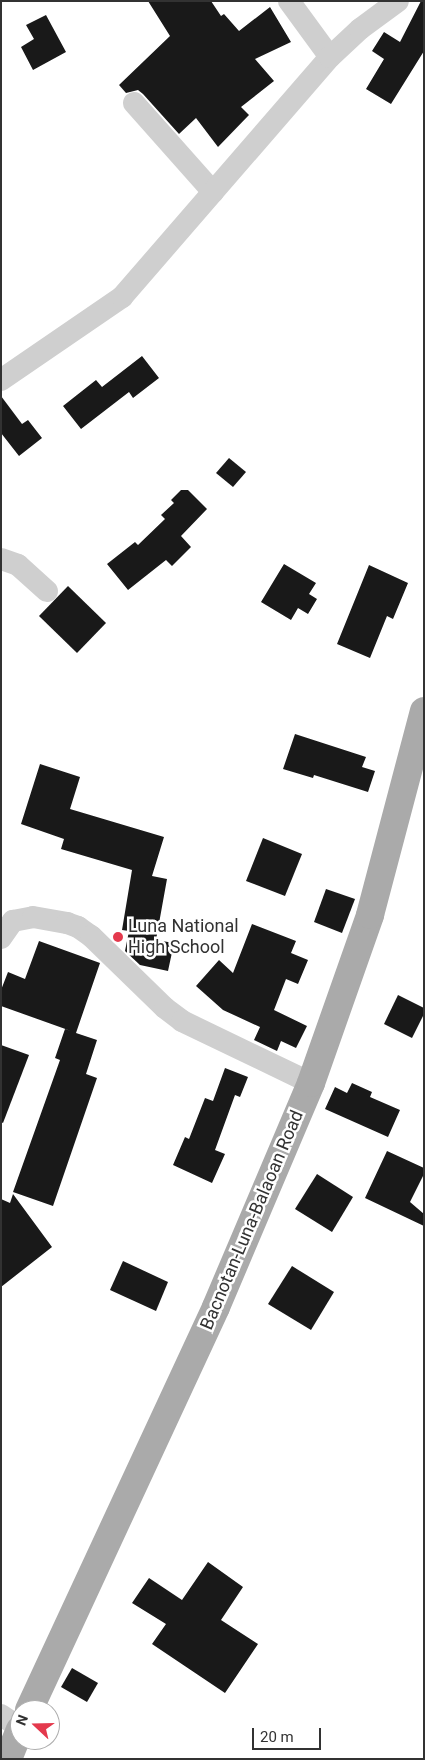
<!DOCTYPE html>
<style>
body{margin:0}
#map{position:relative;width:425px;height:1760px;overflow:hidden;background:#fff;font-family:Roboto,sans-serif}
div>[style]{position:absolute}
.building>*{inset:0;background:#191919}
.minor>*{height:22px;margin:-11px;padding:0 11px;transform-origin:11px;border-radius:11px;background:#cfcfcf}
.major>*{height:28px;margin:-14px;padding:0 14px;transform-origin:14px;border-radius:14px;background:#aaa}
.dots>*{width:14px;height:14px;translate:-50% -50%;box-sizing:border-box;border:2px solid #fff;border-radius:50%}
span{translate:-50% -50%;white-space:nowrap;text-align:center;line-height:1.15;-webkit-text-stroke:5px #fff;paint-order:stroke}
.poi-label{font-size:18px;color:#323232}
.left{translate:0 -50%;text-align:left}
.street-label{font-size:18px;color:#323232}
.frame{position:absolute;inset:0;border:2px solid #323232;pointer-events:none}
.north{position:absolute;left:10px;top:1700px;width:50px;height:50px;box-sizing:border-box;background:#fff;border:1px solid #adadad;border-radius:50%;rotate:291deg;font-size:14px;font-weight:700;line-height:20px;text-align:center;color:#323232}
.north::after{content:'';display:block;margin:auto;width:18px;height:22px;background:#e4394d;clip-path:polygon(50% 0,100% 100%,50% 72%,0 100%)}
.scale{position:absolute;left:252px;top:1728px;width:69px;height:22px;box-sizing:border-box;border:2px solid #323232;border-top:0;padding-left:6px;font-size:15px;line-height:18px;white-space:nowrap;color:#323232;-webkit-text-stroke:4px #fff;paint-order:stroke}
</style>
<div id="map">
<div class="building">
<i style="clip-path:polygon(148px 1px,211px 1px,221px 16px,224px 14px,239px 31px,270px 7px,291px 42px,255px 59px,274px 81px,241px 107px,249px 115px,218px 147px,196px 118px,179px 134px,143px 94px,138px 90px,126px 93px,119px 85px,170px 36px)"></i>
<i style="clip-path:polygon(421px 1px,424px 1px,424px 51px,391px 104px,366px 89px,384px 59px,372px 51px,384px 32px,400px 42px)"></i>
<i style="clip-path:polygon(46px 15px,66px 52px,33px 70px,21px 47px,34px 39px,26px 25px)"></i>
<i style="clip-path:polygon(142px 356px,159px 378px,133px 398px,129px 392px,81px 429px,63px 406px,96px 380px,102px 387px)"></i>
<i style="clip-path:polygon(1px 396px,22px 424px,28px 420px,42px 438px,19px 456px,1px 433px)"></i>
<i style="clip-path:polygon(229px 458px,246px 472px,233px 487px,216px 473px)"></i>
<i style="clip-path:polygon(181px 490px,188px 490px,207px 509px,181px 536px,191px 547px,172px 566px,166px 560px,128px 590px,107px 564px,135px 542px,138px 545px,165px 519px,161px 515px,174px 503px,171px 500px)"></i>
<i style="clip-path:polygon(284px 564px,316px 583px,309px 594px,317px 599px,308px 614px,298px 608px,291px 620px,261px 602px)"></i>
<i style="clip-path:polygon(369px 565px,408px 583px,393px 619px,387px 616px,370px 658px,337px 644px)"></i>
<i style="clip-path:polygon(68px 586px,106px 623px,77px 653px,39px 616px)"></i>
<i style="clip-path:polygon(295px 734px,366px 757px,362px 767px,375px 771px,368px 792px,314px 775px,313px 778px,283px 769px)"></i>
<i style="clip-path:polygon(40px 764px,80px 777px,70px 809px,164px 837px,152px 876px,167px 879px,156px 940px,174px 943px,168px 971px,140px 965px,125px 951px,129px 931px,122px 930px,132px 870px,61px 849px,64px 839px,21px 824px)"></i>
<i style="clip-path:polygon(263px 838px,302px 854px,285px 896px,246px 881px)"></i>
<i style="clip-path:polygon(326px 889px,355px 899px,342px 933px,314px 922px)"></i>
<i style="clip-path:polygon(252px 924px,296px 941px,291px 953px,308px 960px,298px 984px,286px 979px,274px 1010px,307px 1026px,296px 1048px,281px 1041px,277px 1051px,254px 1040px,260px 1027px,223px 1010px,196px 986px,219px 960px,233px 973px)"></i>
<i style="clip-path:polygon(39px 941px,100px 963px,76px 1033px,97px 1040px,86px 1074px,97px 1078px,53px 1206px,13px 1192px,60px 1060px,55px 1058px,65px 1029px,71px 1031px,1px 1006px,1px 990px,8px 972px,25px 979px)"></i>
<i style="clip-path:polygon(398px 995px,424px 1008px,424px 1014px,412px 1038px,384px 1024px)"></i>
<i style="clip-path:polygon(1px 1045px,29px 1055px,3px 1123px,1px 1122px)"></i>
<i style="clip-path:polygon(225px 1068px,248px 1077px,240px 1097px,235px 1095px,215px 1150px,225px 1154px,212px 1183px,173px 1165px,185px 1137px,189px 1139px,205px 1098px,213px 1101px)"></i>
<i style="clip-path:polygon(352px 1083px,372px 1092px,370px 1097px,400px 1110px,388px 1137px,325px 1109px,335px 1087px,347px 1093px)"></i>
<i style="clip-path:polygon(387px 1151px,424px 1168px,424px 1174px,410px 1202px,424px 1214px,424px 1226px,365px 1198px)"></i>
<i style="clip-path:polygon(317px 1174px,353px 1197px,332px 1232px,295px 1209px)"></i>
<i style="clip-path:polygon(13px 1194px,52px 1247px,1px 1287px,1px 1199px,10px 1203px)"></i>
<i style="clip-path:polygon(123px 1261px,168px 1282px,156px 1311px,110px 1290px)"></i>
<i style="clip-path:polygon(292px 1266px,334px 1292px,311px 1330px,268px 1304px)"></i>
<i style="clip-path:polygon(208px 1562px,243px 1587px,221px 1620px,258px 1644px,225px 1693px,152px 1644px,166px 1624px,132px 1603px,149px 1578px,182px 1600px)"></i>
<i style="clip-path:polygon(72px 1668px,98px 1683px,87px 1702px,61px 1687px)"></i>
</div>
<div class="minor">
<i style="left:289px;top:1px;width:69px;rotate:53.8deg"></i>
<i style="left:134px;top:103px;width:119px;rotate:48.4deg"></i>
<i style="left:1px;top:380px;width:147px;rotate:-34.4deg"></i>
<i style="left:122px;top:297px;width:318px;rotate:-49.1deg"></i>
<i style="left:330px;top:57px;width:41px;rotate:-43deg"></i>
<i style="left:360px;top:29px;width:47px;rotate:-36.4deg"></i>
<i style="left:1px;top:559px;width:18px;rotate:19deg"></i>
<i style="left:18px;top:565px;width:39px;rotate:42deg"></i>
<i style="left:1px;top:938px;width:21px;rotate:-55deg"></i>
<i style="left:13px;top:921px;width:20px;rotate:-11deg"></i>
<i style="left:33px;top:917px;width:35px;rotate:10deg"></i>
<i style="left:67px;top:923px;width:12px;rotate:20deg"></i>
<i style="left:78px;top:927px;width:16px;rotate:35deg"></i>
<i style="left:91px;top:936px;width:103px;rotate:44.2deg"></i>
<i style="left:165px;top:1008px;width:21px;rotate:37deg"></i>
<i style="left:182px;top:1021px;width:143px;rotate:25.7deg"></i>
<i style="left:1px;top:1715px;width:23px;rotate:34deg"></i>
</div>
<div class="major">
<i style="left:29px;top:1710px;width:444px;rotate:-65.1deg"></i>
<i style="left:216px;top:1307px;width:243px;rotate:-67deg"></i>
<i style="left:311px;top:1083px;width:178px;rotate:-70.6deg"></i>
<i style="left:370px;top:915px;width:211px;rotate:-75.2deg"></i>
<i style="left:8px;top:1759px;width:31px;rotate:-68deg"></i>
</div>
<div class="dots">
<i style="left:118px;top:937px;background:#e4394d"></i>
</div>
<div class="poi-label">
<span class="left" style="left:128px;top:937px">Luna National<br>High School</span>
</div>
<div class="street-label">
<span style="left:252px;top:1220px;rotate:-67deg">Bacnotan-Luna-Balaoan Road</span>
</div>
<div class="frame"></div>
<div class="north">N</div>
<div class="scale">20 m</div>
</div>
